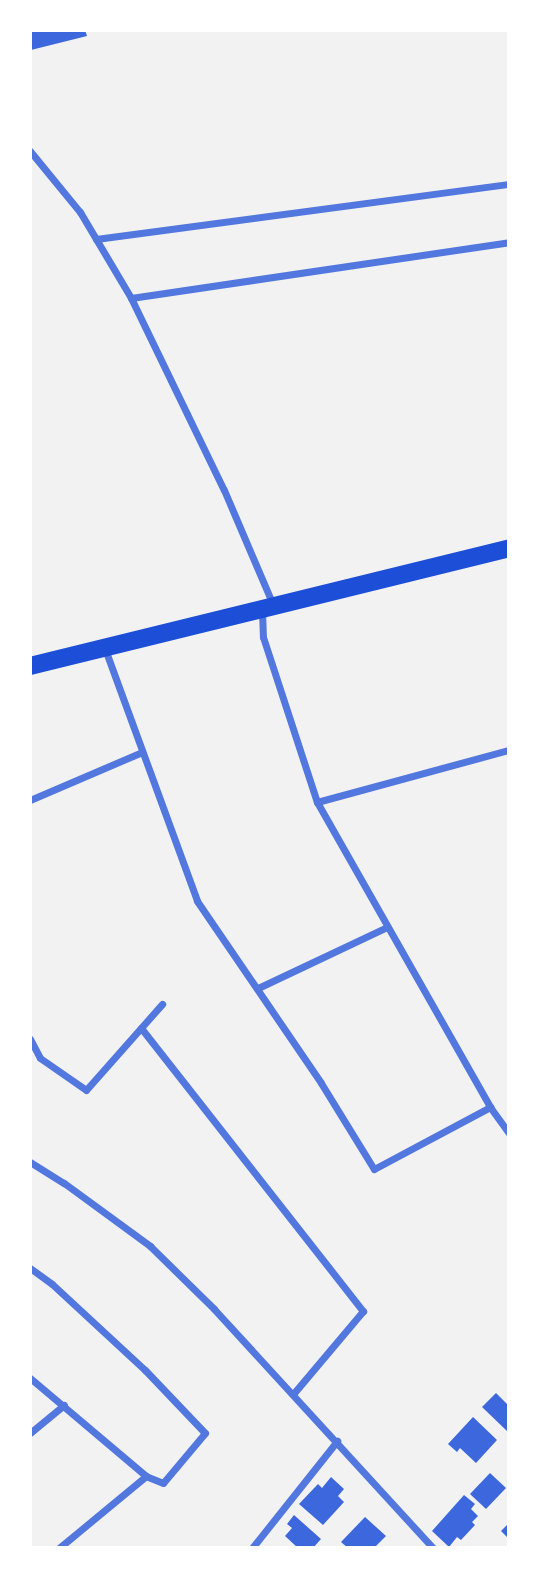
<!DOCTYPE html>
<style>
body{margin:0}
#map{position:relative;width:539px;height:1578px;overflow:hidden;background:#f2f2f2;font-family:"Work Sans",sans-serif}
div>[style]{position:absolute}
.building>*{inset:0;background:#3d67dc}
.minor>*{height:7px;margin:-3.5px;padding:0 3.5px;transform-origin:3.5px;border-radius:3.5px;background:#5277de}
.primary>*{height:18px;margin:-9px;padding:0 9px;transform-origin:9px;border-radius:9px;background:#1d4ed8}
span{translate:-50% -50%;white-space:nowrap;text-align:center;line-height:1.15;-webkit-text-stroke:5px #fff;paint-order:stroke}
.frame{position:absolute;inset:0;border:32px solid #fff;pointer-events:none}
</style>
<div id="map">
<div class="building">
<i style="clip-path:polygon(30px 30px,85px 30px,87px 36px,31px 50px)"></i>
<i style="clip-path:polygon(496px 1393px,509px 1406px,508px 1432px,482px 1407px)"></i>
<i style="clip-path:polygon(473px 1417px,497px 1440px,476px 1463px,460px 1448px,457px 1452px,448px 1444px)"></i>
<i style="clip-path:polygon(490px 1473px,506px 1488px,486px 1509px,470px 1494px)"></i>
<i style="clip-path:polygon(331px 1477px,344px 1489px,338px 1496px,344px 1502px,323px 1525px,299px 1504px,318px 1484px,322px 1488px)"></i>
<i style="clip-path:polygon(464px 1495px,475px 1504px,471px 1509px,478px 1516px,472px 1522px,475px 1525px,461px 1540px,457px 1537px,449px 1547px,432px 1531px)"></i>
<i style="clip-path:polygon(294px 1515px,321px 1539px,313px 1548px,298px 1548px,285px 1536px,292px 1528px,287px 1524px)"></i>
<i style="clip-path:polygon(365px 1517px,386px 1536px,374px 1548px,348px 1548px,341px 1542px)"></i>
<i style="clip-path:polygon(509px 1523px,509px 1539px,501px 1531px)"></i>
</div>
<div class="minor">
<i style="left:30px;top:151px;width:79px;rotate:50.7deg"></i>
<i style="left:80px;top:212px;width:100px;rotate:59.3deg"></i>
<i style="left:131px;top:298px;width:213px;rotate:64.2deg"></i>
<i style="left:224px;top:490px;width:125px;rotate:66.9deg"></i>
<i style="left:96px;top:239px;width:417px;rotate:-7.6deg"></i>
<i style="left:131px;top:298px;width:382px;rotate:-8.4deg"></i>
<i style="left:262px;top:610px;width:27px;rotate:88deg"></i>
<i style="left:263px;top:637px;width:174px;rotate:71.9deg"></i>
<i style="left:317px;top:802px;width:351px;rotate:60.4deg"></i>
<i style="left:490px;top:1107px;width:32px;rotate:54deg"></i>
<i style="left:105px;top:649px;width:268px;rotate:69.9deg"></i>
<i style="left:197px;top:901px;width:220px;rotate:55.7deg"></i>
<i style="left:321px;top:1083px;width:101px;rotate:58.4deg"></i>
<i style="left:374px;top:1169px;width:132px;rotate:-28.1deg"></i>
<i style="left:30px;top:800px;width:122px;rotate:-23.2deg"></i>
<i style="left:317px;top:802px;width:199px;rotate:-15.2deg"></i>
<i style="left:258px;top:988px;width:143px;rotate:-25.3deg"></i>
<i style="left:141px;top:1028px;width:360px;rotate:51.9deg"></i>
<i style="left:363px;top:1311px;width:109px;rotate:130.1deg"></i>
<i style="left:30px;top:1039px;width:21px;rotate:62deg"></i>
<i style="left:40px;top:1058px;width:56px;rotate:34.8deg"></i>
<i style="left:86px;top:1090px;width:115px;rotate:-48.5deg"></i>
<i style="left:30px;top:1162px;width:40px;rotate:32deg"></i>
<i style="left:64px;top:1183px;width:107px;rotate:36.2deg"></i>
<i style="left:150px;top:1246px;width:90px;rotate:44.5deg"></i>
<i style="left:214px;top:1309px;width:324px;rotate:47.5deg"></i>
<i style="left:30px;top:1268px;width:27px;rotate:36deg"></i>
<i style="left:52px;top:1284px;width:127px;rotate:42.8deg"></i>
<i style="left:145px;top:1370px;width:87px;rotate:46.4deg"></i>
<i style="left:205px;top:1433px;width:65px;rotate:130deg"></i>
<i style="left:163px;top:1483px;width:18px;rotate:-158deg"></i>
<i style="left:146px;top:1476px;width:152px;rotate:-139.8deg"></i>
<i style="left:30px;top:1433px;width:44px;rotate:-39.5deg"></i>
<i style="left:59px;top:1548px;width:113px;rotate:-39.6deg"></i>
<i style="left:252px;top:1548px;width:137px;rotate:-51.5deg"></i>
</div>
<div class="primary">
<i style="left:30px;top:666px;width:493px;rotate:-13.8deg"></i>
</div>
<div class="frame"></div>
</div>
